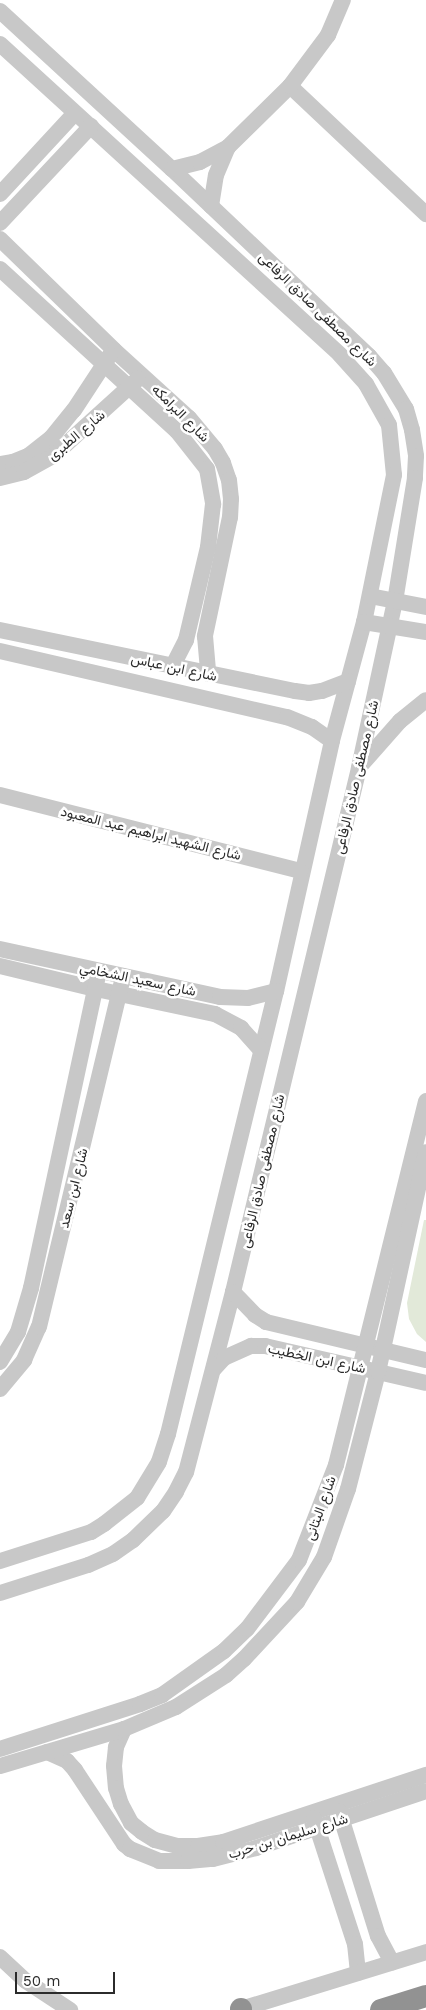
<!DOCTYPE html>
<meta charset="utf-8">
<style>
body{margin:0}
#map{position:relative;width:426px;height:2010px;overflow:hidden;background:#fff;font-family:"Work Sans",Vazirmatn,sans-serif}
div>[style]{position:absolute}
.green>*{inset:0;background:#e2e9d9}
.minor>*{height:16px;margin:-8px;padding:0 8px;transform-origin:8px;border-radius:8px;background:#c8c8c8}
.highway>*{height:22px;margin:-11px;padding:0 11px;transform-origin:11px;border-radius:11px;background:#929292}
span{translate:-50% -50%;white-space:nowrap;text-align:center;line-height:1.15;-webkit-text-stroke:5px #fff;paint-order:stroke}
.street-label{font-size:14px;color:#2b2b2b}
.scale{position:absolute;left:15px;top:1972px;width:100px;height:22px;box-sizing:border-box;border:2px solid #2b2b2b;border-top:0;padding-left:6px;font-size:15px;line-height:18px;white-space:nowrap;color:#2b2b2b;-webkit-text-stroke:4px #fff;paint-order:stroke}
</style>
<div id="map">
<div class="green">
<i style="clip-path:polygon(424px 1220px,426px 1220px,426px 1342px,417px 1334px,409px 1319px,407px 1303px)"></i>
</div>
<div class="minor">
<i style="left:0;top:11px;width:234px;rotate:42.6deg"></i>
<i style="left:172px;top:169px;width:272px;rotate:43.5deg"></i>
<i style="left:369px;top:356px;width:23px;rotate:49deg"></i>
<i style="left:384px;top:373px;width:42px;rotate:58.6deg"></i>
<i style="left:406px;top:409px;width:22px;rotate:74deg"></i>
<i style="left:412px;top:430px;width:26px;rotate:81deg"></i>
<i style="left:416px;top:456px;width:22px;rotate:93deg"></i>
<i style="left:415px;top:478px;width:125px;rotate:99.2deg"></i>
<i style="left:395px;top:601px;width:171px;rotate:102.2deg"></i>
<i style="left:359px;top:768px;width:539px;rotate:103.52deg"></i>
<i style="left:233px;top:1292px;width:186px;rotate:104.6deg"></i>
<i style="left:186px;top:1472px;width:22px;rotate:117deg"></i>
<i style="left:176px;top:1492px;width:23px;rotate:124deg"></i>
<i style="left:163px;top:1511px;width:42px;rotate:136deg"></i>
<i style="left:133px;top:1540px;width:24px;rotate:145deg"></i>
<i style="left:113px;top:1554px;width:27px;rotate:156deg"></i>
<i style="left:88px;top:1565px;width:92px;rotate:162.3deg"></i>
<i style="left:0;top:44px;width:461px;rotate:42.4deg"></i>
<i style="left:340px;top:355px;width:39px;rotate:48deg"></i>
<i style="left:366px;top:384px;width:47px;rotate:60.7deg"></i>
<i style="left:389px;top:425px;width:50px;rotate:84.3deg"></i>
<i style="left:394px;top:475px;width:150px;rotate:101.5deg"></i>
<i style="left:364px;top:622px;width:123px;rotate:105.1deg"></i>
<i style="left:332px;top:741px;width:256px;rotate:102.6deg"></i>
<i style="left:276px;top:991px;width:456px;rotate:103.7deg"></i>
<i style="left:168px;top:1434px;width:29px;rotate:108deg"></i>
<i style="left:159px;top:1462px;width:42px;rotate:121.4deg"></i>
<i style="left:137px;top:1498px;width:42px;rotate:141.8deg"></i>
<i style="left:104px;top:1524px;width:15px;rotate:148deg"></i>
<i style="left:91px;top:1532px;width:96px;rotate:162.3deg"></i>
<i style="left:290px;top:86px;width:187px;rotate:43.3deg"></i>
<i style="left:172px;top:169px;width:29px;rotate:-14deg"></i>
<i style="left:200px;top:162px;width:32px;rotate:-28deg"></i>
<i style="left:228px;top:147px;width:87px;rotate:-44.5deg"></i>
<i style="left:290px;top:86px;width:64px;rotate:-53.3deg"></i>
<i style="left:328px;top:35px;width:38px;rotate:-67deg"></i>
<i style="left:0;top:194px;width:110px;rotate:-47.2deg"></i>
<i style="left:211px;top:206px;width:31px;rotate:-81deg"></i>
<i style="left:216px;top:175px;width:30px;rotate:-67deg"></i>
<i style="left:0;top:223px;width:133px;rotate:-46.8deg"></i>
<i style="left:0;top:239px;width:159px;rotate:44.2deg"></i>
<i style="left:114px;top:350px;width:101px;rotate:42.2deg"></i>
<i style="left:189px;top:418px;width:40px;rotate:50deg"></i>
<i style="left:215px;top:449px;width:16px;rotate:60deg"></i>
<i style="left:223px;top:463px;width:18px;rotate:71deg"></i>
<i style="left:229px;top:480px;width:19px;rotate:84deg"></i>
<i style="left:231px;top:499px;width:18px;rotate:93deg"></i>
<i style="left:230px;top:517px;width:122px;rotate:101.9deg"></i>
<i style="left:205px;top:636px;width:38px;rotate:85deg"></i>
<i style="left:0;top:269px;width:240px;rotate:42.5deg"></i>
<i style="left:177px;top:431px;width:48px;rotate:51.7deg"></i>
<i style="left:207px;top:469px;width:36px;rotate:80deg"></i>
<i style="left:213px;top:504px;width:43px;rotate:96.6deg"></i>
<i style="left:208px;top:547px;width:96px;rotate:103.3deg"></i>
<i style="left:186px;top:640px;width:30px;rotate:117deg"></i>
<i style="left:0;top:464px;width:13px;rotate:-9deg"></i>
<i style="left:13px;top:462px;width:16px;rotate:-22deg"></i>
<i style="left:28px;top:456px;width:29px;rotate:-38deg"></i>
<i style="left:51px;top:438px;width:36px;rotate:-51deg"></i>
<i style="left:74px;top:410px;width:66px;rotate:-56.8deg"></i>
<i style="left:0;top:478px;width:25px;rotate:-14deg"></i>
<i style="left:24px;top:472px;width:33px;rotate:-29deg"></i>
<i style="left:53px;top:456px;width:115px;rotate:-42.2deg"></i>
<i style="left:370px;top:596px;width:57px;rotate:11.1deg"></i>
<i style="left:364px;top:622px;width:63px;rotate:9.2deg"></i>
<i style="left:0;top:630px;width:301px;rotate:11.7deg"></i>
<i style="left:295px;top:691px;width:14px;rotate:8deg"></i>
<i style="left:309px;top:693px;width:13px;rotate:-9deg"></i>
<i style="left:322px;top:691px;width:28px;rotate:-21deg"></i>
<i style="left:0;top:651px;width:294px;rotate:13deg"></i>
<i style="left:287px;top:717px;width:27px;rotate:22deg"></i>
<i style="left:312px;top:727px;width:24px;rotate:35deg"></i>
<i style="left:362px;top:764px;width:57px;rotate:-48.5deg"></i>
<i style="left:400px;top:721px;width:33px;rotate:-39deg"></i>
<i style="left:0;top:795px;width:310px;rotate:14.2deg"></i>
<i style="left:0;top:949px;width:225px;rotate:12.3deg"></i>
<i style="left:220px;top:997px;width:28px;rotate:2deg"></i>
<i style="left:248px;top:998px;width:29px;rotate:-14deg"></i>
<i style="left:0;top:966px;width:99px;rotate:13.5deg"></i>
<i style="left:96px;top:989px;width:122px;rotate:11.9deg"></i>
<i style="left:215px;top:1014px;width:30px;rotate:28deg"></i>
<i style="left:241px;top:1028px;width:30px;rotate:48deg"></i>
<i style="left:233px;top:1292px;width:32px;rotate:46deg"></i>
<i style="left:255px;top:1315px;width:13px;rotate:32deg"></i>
<i style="left:266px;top:1322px;width:164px;rotate:13.4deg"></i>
<i style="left:0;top:1362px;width:35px;rotate:-59deg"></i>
<i style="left:18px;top:1332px;width:46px;rotate:-73.5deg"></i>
<i style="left:31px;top:1288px;width:324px;rotate:-77.9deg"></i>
<i style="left:214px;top:1369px;width:15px;rotate:-48deg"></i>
<i style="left:224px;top:1358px;width:30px;rotate:-24deg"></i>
<i style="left:251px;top:1346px;width:14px"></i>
<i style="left:265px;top:1346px;width:165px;rotate:12.9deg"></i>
<i style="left:0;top:1389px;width:38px;rotate:-50deg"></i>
<i style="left:24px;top:1360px;width:36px;rotate:-66deg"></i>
<i style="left:39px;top:1327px;width:361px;rotate:-76.5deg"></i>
<i style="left:124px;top:1729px;width:20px;rotate:114deg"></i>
<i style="left:116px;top:1747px;width:19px;rotate:96deg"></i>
<i style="left:114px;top:1766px;width:22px;rotate:85deg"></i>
<i style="left:116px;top:1788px;width:17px;rotate:73deg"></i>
<i style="left:121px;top:1804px;width:21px;rotate:62deg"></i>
<i style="left:131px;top:1823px;width:14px;rotate:39deg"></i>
<i style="left:142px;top:1832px;width:15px;rotate:32deg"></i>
<i style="left:155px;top:1840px;width:24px;rotate:15deg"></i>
<i style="left:178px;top:1846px;width:20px"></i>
<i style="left:198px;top:1846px;width:25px;rotate:-9deg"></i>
<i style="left:223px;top:1842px;width:214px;rotate:-18.3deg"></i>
<i style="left:0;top:1749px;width:147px;rotate:-17.8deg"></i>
<i style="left:140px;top:1704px;width:24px;rotate:-22deg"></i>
<i style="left:162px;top:1695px;width:76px;rotate:-35.4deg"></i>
<i style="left:224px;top:1651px;width:32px;rotate:-44deg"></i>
<i style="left:247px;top:1629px;width:86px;rotate:-53deg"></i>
<i style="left:299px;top:1560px;width:102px;rotate:-68.7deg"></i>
<i style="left:336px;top:1465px;width:375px;rotate:-76.1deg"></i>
<i style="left:47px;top:1752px;width:22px;rotate:24deg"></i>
<i style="left:67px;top:1761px;width:12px;rotate:48deg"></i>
<i style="left:75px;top:1770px;width:89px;rotate:56.5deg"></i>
<i style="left:124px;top:1844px;width:8px;rotate:40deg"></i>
<i style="left:130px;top:1849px;width:31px;rotate:22deg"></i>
<i style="left:159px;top:1861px;width:29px"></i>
<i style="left:188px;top:1861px;width:25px;rotate:-5deg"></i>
<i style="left:213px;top:1859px;width:44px;rotate:-14.3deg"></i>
<i style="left:256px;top:1848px;width:179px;rotate:-18.5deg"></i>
<i style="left:0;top:1766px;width:129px;rotate:-16.6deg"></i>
<i style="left:124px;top:1729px;width:56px;rotate:-22.9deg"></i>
<i style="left:176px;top:1707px;width:59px;rotate:-32.6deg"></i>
<i style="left:226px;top:1675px;width:24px;rotate:-42deg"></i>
<i style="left:244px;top:1659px;width:78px;rotate:-47.1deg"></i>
<i style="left:297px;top:1602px;width:52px;rotate:-59deg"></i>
<i style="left:324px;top:1557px;width:72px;rotate:-70.6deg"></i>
<i style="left:348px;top:1489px;width:121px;rotate:-75.6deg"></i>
<i style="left:378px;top:1372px;width:225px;rotate:-77.7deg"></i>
<i style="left:339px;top:1811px;width:131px;rotate:72.7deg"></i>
<i style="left:378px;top:1936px;width:30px;rotate:62deg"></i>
<i style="left:314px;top:1818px;width:133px;rotate:72deg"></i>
<i style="left:355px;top:1944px;width:29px;rotate:84deg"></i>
<i style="left:0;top:1957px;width:35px;rotate:43deg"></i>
<i style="left:26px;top:1981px;width:53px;rotate:33.4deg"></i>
<i style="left:238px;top:2010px;width:197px;rotate:-17.1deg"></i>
</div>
<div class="highway">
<i style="left:241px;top:2009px;width:1px;rotate:90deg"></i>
<i style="left:381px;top:2010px;width:47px;rotate:-17.3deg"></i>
</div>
<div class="street-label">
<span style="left:318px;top:309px;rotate:44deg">شارع مصطفى صادق الرفاعى</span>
<span style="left:181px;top:413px;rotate:45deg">شارع البرامكه</span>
<span style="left:76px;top:435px;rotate:-40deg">شارع الطبرى</span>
<span style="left:174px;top:667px;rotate:12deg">شارع ابن عباس</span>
<span style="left:356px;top:777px;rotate:-77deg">شارع مصطفى صادق الرفاعى</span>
<span style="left:151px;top:833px;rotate:14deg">شارع الشهيد ابراهيم عبد المعبود</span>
<span style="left:138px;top:979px;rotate:12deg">شارع سعيد الشخامي</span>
<span style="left:262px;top:1171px;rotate:-77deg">شارع مصطفى صادق الرفاعى</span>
<span style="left:73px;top:1188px;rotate:-76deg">شارع ابن سعد</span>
<span style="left:317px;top:1358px;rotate:12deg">شارع ابن الخطيب</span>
<span style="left:320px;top:1508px;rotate:-70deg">شارع البتانى</span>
<span style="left:288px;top:1836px;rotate:-17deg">شارع سليمان بن حرب</span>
</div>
<div class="scale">50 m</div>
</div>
